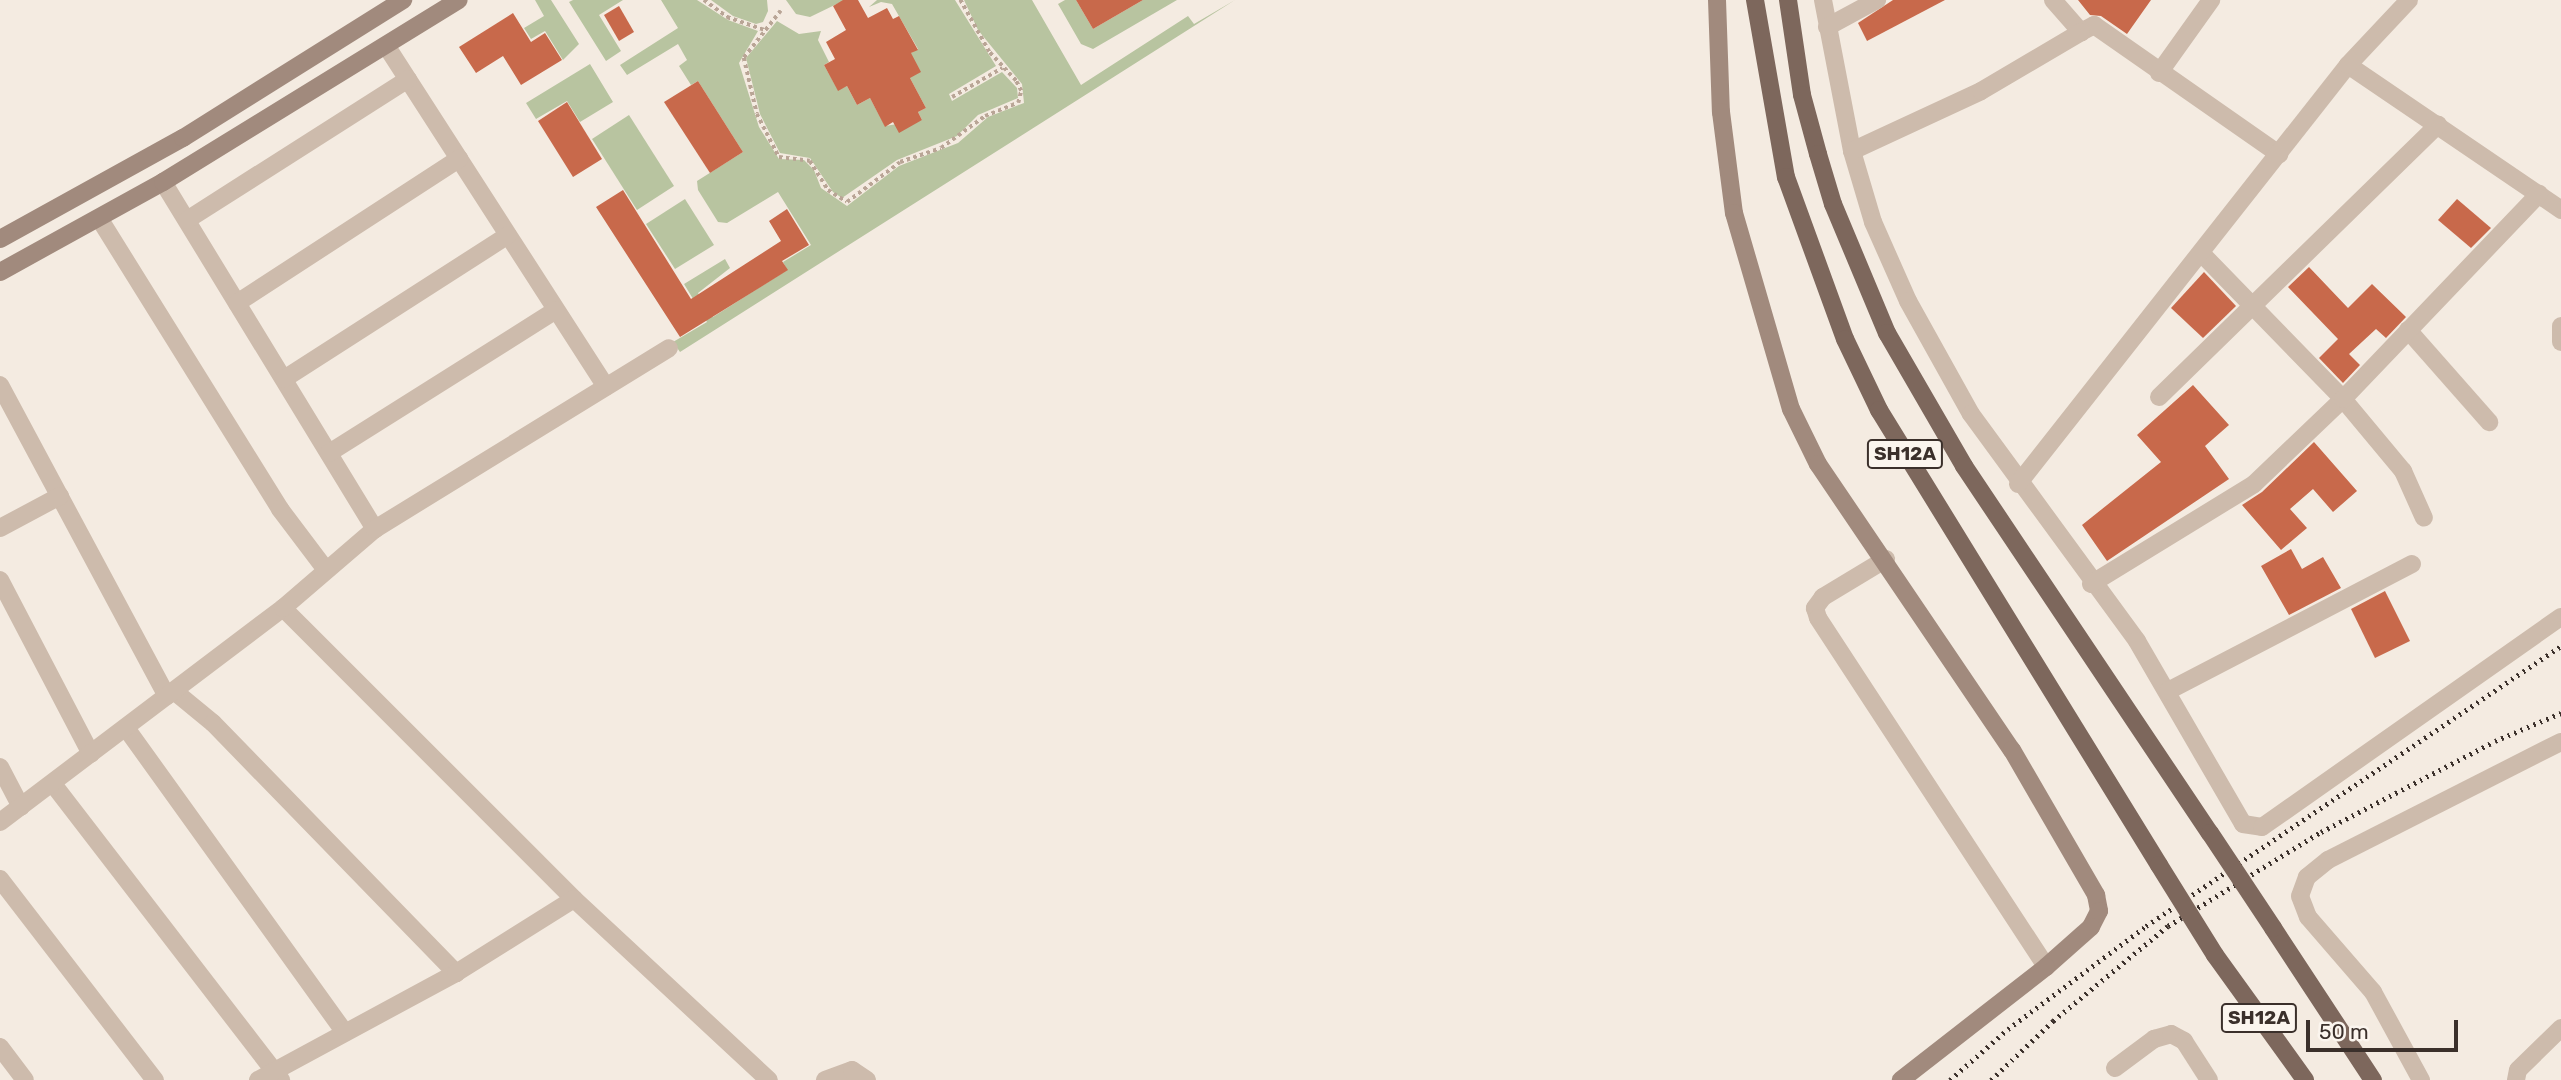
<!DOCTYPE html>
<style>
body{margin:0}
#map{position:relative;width:2561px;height:1080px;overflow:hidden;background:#f4ebe1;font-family:Rubik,sans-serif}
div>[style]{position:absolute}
.green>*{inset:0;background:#b8c4a0}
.building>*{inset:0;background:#c8694b}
.path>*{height:3.5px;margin-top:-1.75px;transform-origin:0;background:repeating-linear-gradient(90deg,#b9a596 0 3.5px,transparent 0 7px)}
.street>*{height:18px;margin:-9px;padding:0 9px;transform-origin:9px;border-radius:9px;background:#cdbbac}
.secondary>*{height:18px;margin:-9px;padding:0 9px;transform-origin:9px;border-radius:9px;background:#a18a7d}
.primary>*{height:18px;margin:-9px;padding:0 9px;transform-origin:9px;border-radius:9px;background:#7d675c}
.rail>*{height:5px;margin-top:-2.5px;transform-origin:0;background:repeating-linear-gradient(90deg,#3b302b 0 2px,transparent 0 7px)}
.primary-bridge>*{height:18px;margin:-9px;padding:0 9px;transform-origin:9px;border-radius:9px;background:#7d675c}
span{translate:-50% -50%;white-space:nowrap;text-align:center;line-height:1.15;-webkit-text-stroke:7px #fbf5ee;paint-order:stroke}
.shield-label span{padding:2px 5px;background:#fbf5ee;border:2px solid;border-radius:5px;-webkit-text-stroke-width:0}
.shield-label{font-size:19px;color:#3b302b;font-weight:700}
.scale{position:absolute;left:2306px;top:1020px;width:152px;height:32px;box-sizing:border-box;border:4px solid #3b302b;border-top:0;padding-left:9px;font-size:21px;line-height:24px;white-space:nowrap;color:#3b302b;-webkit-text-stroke:5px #fbf5ee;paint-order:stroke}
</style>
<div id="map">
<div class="green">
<i style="clip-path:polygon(535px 0,551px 0,579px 44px,563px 60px,545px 31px,531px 39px,524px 28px,544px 16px)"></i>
<i style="clip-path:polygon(573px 0,623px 0,599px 15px,621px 51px,606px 61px,569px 2px)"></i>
<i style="clip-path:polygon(661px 0,697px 0,728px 20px,758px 31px,739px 63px,759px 127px,779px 159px,804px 160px,814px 170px,821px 188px,847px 206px,899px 166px,958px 143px,988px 117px,1024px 103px,1022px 84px,978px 30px,964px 0,1032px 0,1081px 85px,1188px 16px,1194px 24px,1235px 0,680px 352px,673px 342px,707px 322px,684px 284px,725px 259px,730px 268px,698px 293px,713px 317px,787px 270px,783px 262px,811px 245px,778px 192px,727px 223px,718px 222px,698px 190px,697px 181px,743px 152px,698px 81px,691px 85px,679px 66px,687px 60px,678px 44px,627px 75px,620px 65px,678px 28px)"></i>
<i style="clip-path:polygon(711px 0,767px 0,768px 11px,763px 22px,756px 24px,733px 16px)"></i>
<i style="clip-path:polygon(786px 0,845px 0,810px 17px,796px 14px)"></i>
<i style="clip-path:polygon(877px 0,955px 0,996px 66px,949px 94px,952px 101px,1002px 72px,1017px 88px,1018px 98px,978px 115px,957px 136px,897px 160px,842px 198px,833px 192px,810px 158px,780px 153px,760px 114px,746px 58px,777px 21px,799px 34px,821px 31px,818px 40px,829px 62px,824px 65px,838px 90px,847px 86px,857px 105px,870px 98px,885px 126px,922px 120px,918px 112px,926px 108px,910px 78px,911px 53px,918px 49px,892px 4px,881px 2px,869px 7px)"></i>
<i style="clip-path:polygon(1065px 0,1076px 0,1093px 29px,1143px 0,1177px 0,1093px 49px,1081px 44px,1058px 4px)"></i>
<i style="clip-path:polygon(590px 64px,613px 102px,580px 122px,567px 101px,536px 119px,526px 103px)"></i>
<i style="clip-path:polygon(629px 115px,674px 186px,637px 210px,592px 139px)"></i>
<i style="clip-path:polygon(685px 199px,714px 245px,675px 269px,646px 224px)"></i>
</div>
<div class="building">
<i style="clip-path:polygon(843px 0,858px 0,868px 18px,887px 8px,893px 19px,899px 16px,918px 50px,911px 53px,921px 72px,910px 78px,926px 108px,918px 112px,922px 120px,899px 133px,893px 122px,885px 127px,870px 98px,857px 105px,847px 86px,838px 91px,824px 65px,835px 59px,826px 42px,846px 30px,833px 6px)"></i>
<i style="clip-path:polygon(1076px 0,1143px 0,1093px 29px)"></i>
<i style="clip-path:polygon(1893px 0,1945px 0,1867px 41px,1858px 23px)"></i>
<i style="clip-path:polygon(2078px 0,2151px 0,2127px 34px,2101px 16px,2090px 15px)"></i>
<i style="clip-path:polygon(619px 6px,634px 32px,619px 41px,604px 15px)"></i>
<i style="clip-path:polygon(513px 13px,531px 42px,545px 33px,562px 60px,521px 85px,503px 56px,476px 73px,459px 47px)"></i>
<i style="clip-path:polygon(698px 81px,743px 152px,710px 173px,664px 102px)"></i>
<i style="clip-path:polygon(567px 102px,602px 159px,573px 177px,538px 121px)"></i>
<i style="clip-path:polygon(623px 190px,691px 299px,781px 241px,769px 221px,787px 209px,809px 245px,782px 261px,788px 270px,680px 337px,596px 207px)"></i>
<i style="clip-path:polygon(2457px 199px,2491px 228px,2471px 248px,2438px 220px)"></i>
<i style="clip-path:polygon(2309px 267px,2348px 308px,2372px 284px,2406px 317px,2386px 338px,2376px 329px,2349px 354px,2360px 365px,2343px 383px,2319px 358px,2338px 339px,2288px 287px)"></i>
<i style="clip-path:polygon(2204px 272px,2236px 306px,2203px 338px,2171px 308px)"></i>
<i style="clip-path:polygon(2193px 385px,2229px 425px,2205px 446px,2229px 479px,2107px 561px,2082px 525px,2161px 462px,2137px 435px)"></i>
<i style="clip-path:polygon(2314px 442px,2357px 491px,2333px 512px,2313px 489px,2290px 509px,2307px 528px,2281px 550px,2242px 505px,2262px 492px)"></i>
<i style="clip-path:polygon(2291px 549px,2302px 569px,2323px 557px,2341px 588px,2289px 615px,2261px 566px)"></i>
<i style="clip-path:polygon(2385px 591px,2410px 641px,2375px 658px,2351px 609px)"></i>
</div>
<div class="path">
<i style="left:704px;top:0;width:29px;rotate:36deg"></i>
<i style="left:727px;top:17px;width:39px;rotate:19deg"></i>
<i style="left:781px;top:11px;width:60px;rotate:128.2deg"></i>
<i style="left:744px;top:58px;width:57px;rotate:76.9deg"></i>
<i style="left:757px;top:114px;width:48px;rotate:62.9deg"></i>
<i style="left:779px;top:157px;width:31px;rotate:7deg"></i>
<i style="left:810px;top:161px;width:34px;rotate:58deg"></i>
<i style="left:828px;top:190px;width:22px;rotate:32deg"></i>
<i style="left:847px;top:202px;width:66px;rotate:-37deg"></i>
<i style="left:900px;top:162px;width:43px;rotate:-18.9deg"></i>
<i style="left:941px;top:148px;width:54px;rotate:-36deg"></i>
<i style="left:985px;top:116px;width:35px;rotate:-22deg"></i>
<i style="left:1018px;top:103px;width:12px;rotate:-76deg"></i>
<i style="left:1021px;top:91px;width:11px;rotate:-117deg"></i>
<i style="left:1016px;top:81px;width:40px;rotate:-133deg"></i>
<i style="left:989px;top:52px;width:60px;rotate:-119.1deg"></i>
<i style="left:952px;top:97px;width:58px;rotate:-30.1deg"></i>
</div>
<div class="street">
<i style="left:1823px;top:0;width:154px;rotate:79.1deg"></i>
<i style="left:1852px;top:151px;width:74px;rotate:73.5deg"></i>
<i style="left:1873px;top:222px;width:86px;rotate:66.1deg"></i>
<i style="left:1908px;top:301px;width:129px;rotate:60.9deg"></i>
<i style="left:1971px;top:414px;width:281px;rotate:53.8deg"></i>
<i style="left:2137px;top:641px;width:211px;rotate:59.9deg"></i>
<i style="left:2243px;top:824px;width:19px;rotate:9deg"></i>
<i style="left:2262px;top:827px;width:365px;rotate:-35.1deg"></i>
<i style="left:2053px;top:0;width:43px;rotate:48.8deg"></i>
<i style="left:2081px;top:32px;width:15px;rotate:-28deg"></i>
<i style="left:2094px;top:25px;width:226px;rotate:34.9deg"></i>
<i style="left:1827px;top:27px;width:57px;rotate:-28.4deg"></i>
<i style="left:387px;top:47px;width:404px;rotate:57.2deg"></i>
<i style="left:2348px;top:65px;width:258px;rotate:34.2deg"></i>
<i style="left:2159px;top:73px;width:90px;rotate:-54.5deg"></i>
<i style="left:1852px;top:151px;width:142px;rotate:-24.9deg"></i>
<i style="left:1981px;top:91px;width:116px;rotate:-30.5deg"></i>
<i style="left:163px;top:182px;width:407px;rotate:58.6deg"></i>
<i style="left:99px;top:218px;width:343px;rotate:58.1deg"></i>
<i style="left:280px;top:509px;width:76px;rotate:53deg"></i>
<i style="left:187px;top:220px;width:262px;rotate:-32.5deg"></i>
<i style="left:2203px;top:255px;width:201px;rotate:45.8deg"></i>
<i style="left:2343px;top:399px;width:94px;rotate:50.2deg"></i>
<i style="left:2403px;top:471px;width:51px;rotate:65.9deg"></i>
<i style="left:237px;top:303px;width:265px;rotate:-33deg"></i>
<i style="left:2561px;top:326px;width:16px;rotate:90deg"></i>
<i style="left:2408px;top:330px;width:123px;rotate:48.6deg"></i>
<i style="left:284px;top:379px;width:266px;rotate:-32.7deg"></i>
<i style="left:0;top:385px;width:353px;rotate:61.8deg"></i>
<i style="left:2159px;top:397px;width:390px;rotate:-44.3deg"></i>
<i style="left:329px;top:453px;width:268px;rotate:-32.2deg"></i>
<i style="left:2018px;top:484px;width:533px;rotate:-51.78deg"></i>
<i style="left:2348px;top:65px;width:89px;rotate:-46.8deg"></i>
<i style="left:0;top:528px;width:68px;rotate:-28.1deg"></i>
<i style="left:1886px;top:559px;width:74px;rotate:148.9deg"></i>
<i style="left:1823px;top:597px;width:14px;rotate:126deg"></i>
<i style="left:1815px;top:608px;width:10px;rotate:73deg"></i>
<i style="left:1818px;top:618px;width:417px;rotate:56.8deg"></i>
<i style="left:0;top:580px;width:196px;rotate:62.4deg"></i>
<i style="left:2091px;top:584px;width:191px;rotate:-31.5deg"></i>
<i style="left:2254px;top:484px;width:123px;rotate:-43.7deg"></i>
<i style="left:2343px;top:399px;width:284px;rotate:-46.3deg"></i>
<i style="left:283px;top:608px;width:412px;rotate:45deg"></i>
<i style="left:574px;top:899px;width:266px;rotate:42.9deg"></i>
<i style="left:174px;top:691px;width:50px;rotate:39.4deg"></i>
<i style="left:213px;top:723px;width:349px;rotate:45.8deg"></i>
<i style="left:2168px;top:691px;width:275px;rotate:-27.5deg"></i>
<i style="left:126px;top:728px;width:375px;rotate:54.3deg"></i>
<i style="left:0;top:767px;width:45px;rotate:62.3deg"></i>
<i style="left:53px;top:784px;width:374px;rotate:52.4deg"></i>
<i style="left:0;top:822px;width:355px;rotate:-37.1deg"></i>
<i style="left:283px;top:608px;width:121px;rotate:-40.7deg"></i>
<i style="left:375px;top:529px;width:345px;rotate:-31.6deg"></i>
<i style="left:0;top:879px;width:254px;rotate:52.4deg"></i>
<i style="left:0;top:1047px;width:41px;rotate:52.9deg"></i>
<i style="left:2115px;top:1068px;width:49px;rotate:-36.6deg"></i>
<i style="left:2154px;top:1039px;width:18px;rotate:-16deg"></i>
<i style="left:2171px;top:1034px;width:15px;rotate:28deg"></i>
<i style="left:2184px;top:1041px;width:46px;rotate:57.3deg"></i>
<i style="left:258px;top:1080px;width:225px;rotate:-28.4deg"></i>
<i style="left:456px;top:973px;width:139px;rotate:-32.1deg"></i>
<i style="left:825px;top:1080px;width:29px;rotate:-20deg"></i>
<i style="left:852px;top:1070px;width:18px;rotate:34deg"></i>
<i style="left:2421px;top:1080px;width:100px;rotate:-118.6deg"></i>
<i style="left:2373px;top:992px;width:99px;rotate:-130.9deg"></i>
<i style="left:2308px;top:917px;width:22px;rotate:-111deg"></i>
<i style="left:2300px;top:896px;width:20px;rotate:-70deg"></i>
<i style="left:2307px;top:877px;width:27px;rotate:-39deg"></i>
<i style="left:2328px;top:860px;width:261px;rotate:-26.9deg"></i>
<i style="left:2516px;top:1080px;width:10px;rotate:-79deg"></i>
<i style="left:2518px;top:1070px;width:60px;rotate:-44.3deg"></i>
</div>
<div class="secondary">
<i style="left:1717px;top:0;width:112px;rotate:88deg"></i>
<i style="left:1721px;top:112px;width:102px;rotate:82.7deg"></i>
<i style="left:1734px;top:213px;width:204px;rotate:73.8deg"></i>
<i style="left:1791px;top:409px;width:61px;rotate:63.9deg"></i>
<i style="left:1818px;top:464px;width:346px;rotate:55.9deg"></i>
<i style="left:2012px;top:750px;width:168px;rotate:59.9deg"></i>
<i style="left:2096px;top:895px;width:16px;rotate:79deg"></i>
<i style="left:2099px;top:911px;width:18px;rotate:117deg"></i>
<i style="left:2091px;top:927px;width:60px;rotate:138.4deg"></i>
<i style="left:2046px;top:967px;width:184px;rotate:142.1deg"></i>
<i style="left:0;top:239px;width:209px;rotate:-28.9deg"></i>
<i style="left:183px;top:138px;width:260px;rotate:-32.1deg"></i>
<i style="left:0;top:272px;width:186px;rotate:-28.9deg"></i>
<i style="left:163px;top:182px;width:347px;rotate:-31.6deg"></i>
</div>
<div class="primary">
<i style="left:1755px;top:0;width:180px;rotate:80.1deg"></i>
<i style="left:1786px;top:177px;width:172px;rotate:70deg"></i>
<i style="left:1845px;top:339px;width:79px;rotate:64.4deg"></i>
<i style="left:1879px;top:410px;width:534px;rotate:58.39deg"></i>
<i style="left:1788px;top:0;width:96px;rotate:81.6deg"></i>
<i style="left:1802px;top:95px;width:61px;rotate:74.8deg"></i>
<i style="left:1818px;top:154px;width:52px;rotate:73.3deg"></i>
<i style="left:1833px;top:204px;width:140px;rotate:67.3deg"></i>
<i style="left:1887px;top:333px;width:154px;rotate:59.9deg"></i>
<i style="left:1964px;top:466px;width:442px;rotate:56.2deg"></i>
<i style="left:2273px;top:928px;width:182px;rotate:56.7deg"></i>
<i style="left:2215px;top:955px;width:154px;rotate:54.2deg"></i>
</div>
<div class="rail">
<i style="left:1950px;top:1080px;width:77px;rotate:-41.3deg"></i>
<i style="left:2008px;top:1029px;width:172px;rotate:-36.7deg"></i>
<i style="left:2146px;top:926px;width:501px;rotate:-34.01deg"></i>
<i style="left:1991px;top:1080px;width:86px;rotate:-43.6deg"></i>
<i style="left:2053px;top:1021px;width:149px;rotate:-39.6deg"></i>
<i style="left:2168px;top:926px;width:180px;rotate:-31.6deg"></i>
<i style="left:2321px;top:832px;width:196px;rotate:-27.6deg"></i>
<i style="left:2495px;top:741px;width:72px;rotate:-23deg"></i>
</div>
<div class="primary-bridge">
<i style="left:2210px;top:833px;width:114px;rotate:56.4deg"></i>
<i style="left:2159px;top:865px;width:106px;rotate:58.1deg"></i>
</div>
<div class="shield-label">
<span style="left:1905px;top:454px">SH12A</span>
<span style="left:2259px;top:1018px">SH12A</span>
</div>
<div class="scale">50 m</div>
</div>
